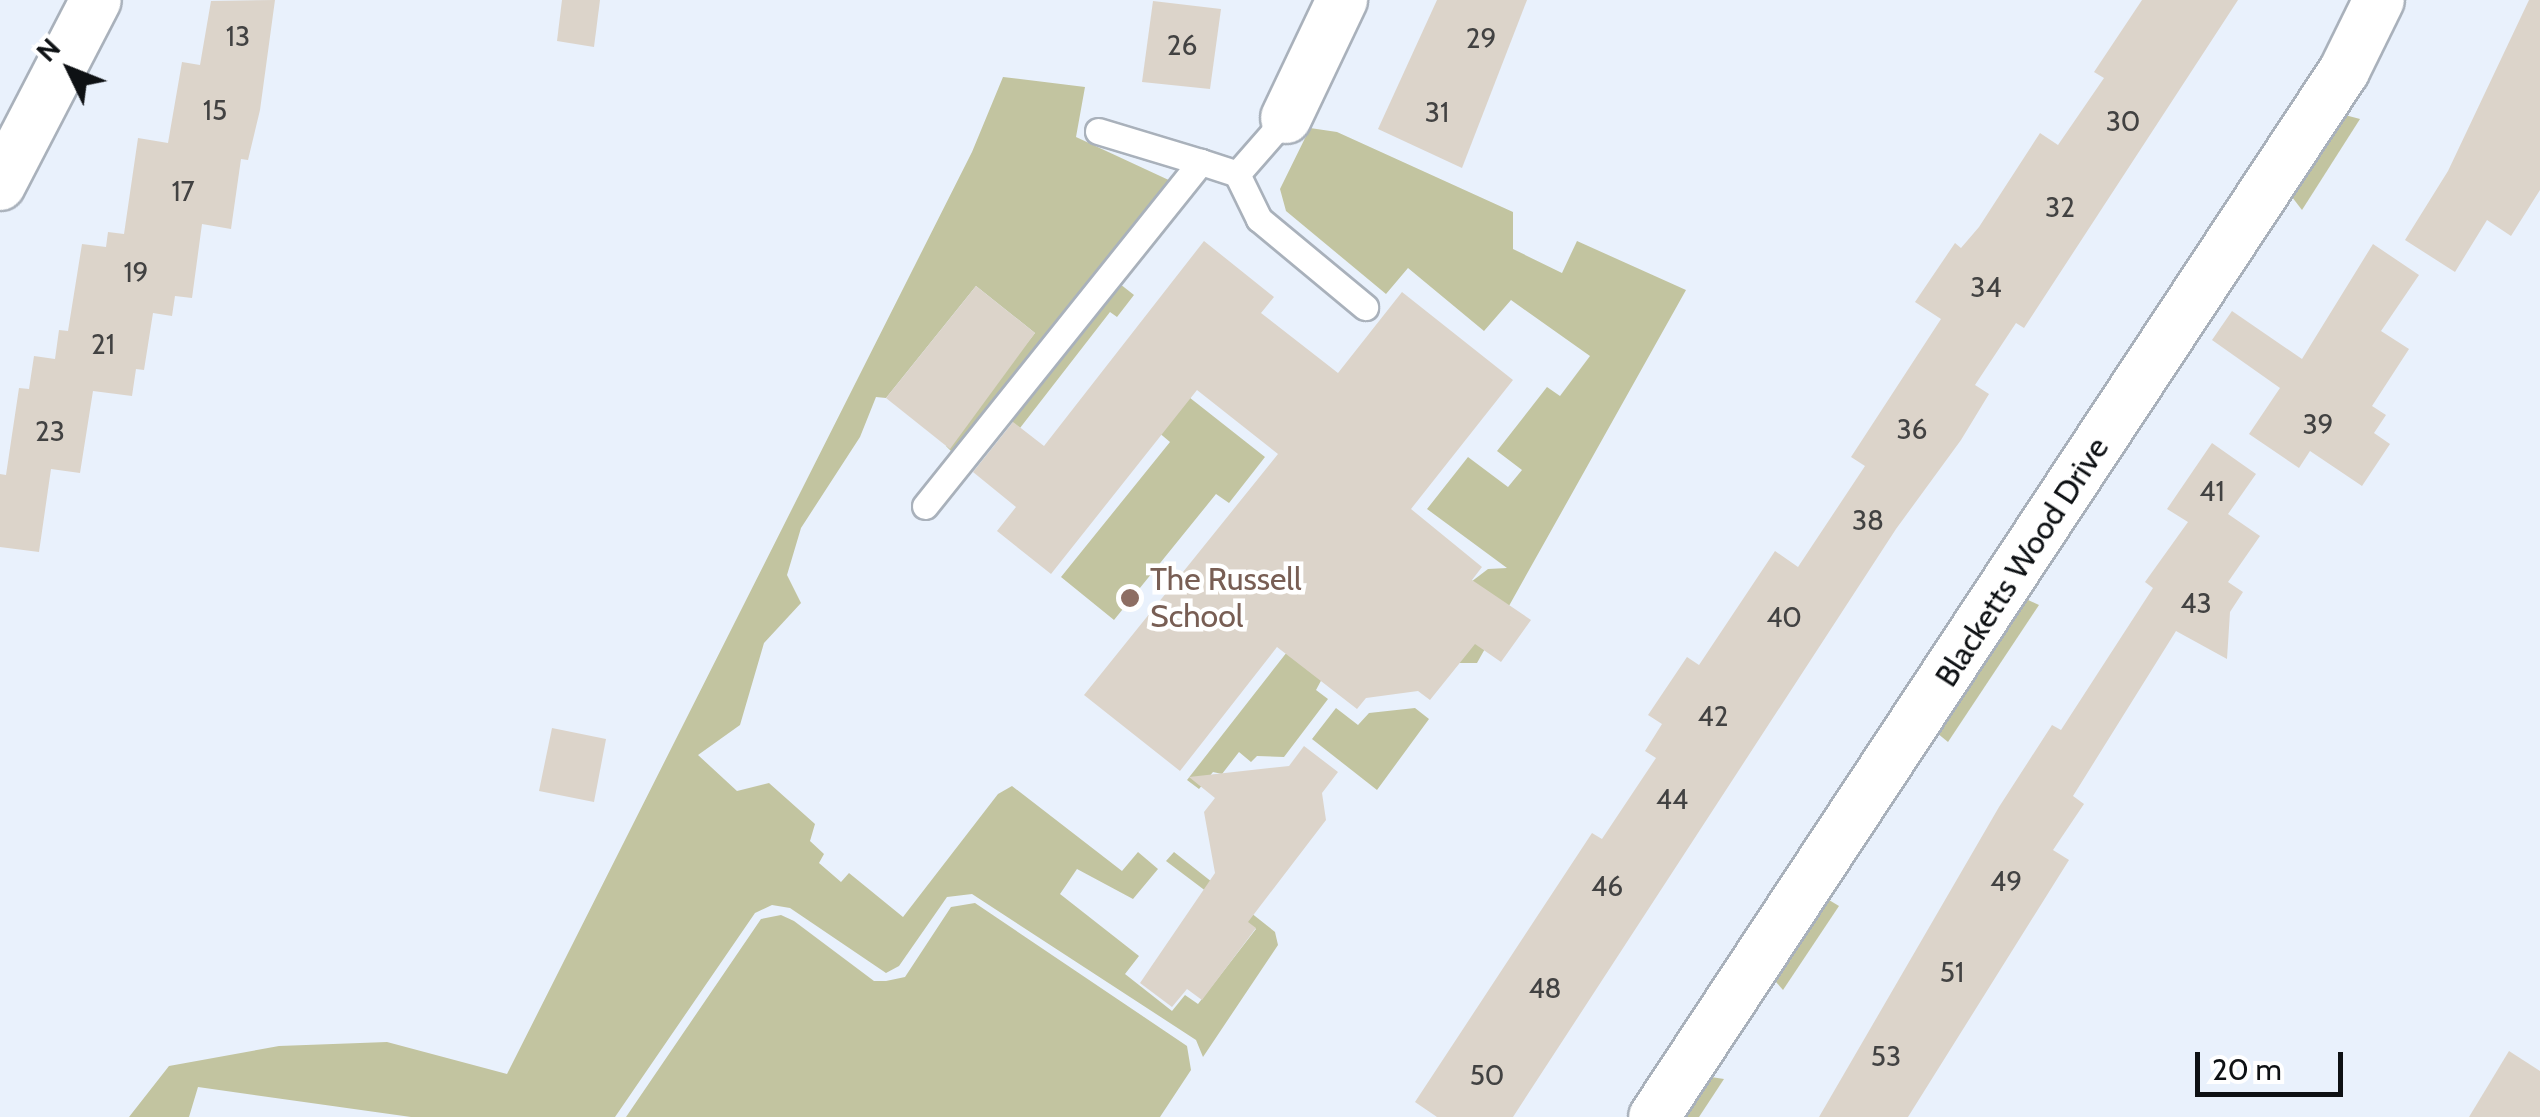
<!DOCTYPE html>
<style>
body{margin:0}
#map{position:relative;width:2540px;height:1117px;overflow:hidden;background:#e9f1fc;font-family:Cabin,sans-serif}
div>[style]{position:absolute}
.green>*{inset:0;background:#c2c4a0}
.building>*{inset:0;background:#dcd4ca}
.roads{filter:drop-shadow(2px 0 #a9b1bb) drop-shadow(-2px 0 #a9b1bb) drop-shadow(0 2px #a9b1bb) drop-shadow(0 -2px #a9b1bb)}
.service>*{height:25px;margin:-12.5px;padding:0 12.5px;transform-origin:12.5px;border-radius:12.5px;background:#fff}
.minor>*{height:50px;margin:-25px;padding:0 25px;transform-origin:25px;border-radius:25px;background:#fff}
.dots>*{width:28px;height:28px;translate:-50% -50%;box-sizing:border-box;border:5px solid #fff;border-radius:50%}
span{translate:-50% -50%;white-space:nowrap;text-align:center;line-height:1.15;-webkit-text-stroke:9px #fff;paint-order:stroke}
.number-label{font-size:28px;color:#424242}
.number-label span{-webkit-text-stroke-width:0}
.street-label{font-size:32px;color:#0e1114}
.education-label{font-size:32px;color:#785e54}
.left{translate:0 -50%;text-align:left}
.north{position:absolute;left:20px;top:20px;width:100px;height:100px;-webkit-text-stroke:8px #fff;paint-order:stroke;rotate:313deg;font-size:28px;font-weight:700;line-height:40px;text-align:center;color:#0e1114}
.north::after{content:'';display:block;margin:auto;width:35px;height:45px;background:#0e1114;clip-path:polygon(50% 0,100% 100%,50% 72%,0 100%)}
.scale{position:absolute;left:2195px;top:1052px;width:148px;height:45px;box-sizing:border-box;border:5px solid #0e1114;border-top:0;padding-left:12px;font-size:30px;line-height:35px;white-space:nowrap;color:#0e1114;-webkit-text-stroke:8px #fff;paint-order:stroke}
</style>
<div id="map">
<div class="green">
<i style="clip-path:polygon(1003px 77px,1085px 87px,1076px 137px,1173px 182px,955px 455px,946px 446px,1035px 333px,976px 286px,886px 398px,876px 397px,860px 437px,801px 528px,787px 575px,801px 603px,764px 643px,740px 725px,698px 755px,737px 791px,769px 783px,815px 824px,810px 841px,824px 854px,819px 863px,841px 882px,849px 873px,903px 917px,998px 794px,1012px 786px,1122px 871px,1138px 852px,1158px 869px,1133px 899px,1077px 869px,1060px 894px,1139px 956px,1125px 974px,1172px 1011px,1185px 995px,1198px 1004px,1256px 929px,1166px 861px,1174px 852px,1275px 932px,1278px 945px,1203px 1057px,1196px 1040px,972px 894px,947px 897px,899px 966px,886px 973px,790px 908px,772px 905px,755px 913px,615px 1117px,411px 1117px,198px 1087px,189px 1117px,129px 1117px,169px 1066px,279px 1046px,387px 1042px,507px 1074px,972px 152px)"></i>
<i style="clip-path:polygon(2345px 115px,2360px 119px,2302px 210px,2292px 197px)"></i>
<i style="clip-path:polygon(1310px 128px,1337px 132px,1513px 212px,1513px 249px,1562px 273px,1577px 241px,1686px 290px,1477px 663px,1447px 663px,1467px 585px,1488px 569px,1507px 568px,1427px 509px,1468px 457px,1508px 487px,1522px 470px,1497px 451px,1547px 387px,1560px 396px,1590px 356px,1511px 300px,1484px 331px,1408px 268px,1386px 294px,1286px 211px,1280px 189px)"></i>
<i style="clip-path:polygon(1120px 284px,1134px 295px,1117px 317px,1110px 312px,1020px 428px,1012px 422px)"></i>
<i style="clip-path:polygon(1180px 390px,1265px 457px,1229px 503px,1216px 494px,1114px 620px,1061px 577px,1170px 442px,1151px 426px)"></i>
<i style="clip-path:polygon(2026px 599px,2039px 605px,1948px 742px,1937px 733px)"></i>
<i style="clip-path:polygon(1305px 629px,1323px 677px,1316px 690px,1328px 699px,1284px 757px,1257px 756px,1251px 762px,1239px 752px,1222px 774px,1213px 772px,1199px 789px,1187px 780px)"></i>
<i style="clip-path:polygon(1336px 708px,1358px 725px,1369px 713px,1415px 708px,1429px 719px,1377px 790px,1312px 739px)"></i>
<i style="clip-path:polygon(1829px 900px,1839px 906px,1783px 990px,1776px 982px)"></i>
<i style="clip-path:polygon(975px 903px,1187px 1046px,1191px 1070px,1160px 1117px,626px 1117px,761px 919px,781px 915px,794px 921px,874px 981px,886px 981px,905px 977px,951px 907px)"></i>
<i style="clip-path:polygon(1711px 1077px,1724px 1079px,1699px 1117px,1685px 1117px)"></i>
</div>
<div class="building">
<i style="clip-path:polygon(275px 0,260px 110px,248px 160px,241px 159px,231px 229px,202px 224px,192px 298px,175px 296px,172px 316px,153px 313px,144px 370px,136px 369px,132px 396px,93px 391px,80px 473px,51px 469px,39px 552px,0 547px,0 474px,6px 475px,19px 388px,29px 389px,34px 356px,55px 359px,59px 330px,68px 331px,82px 244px,106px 247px,108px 232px,124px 234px,138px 138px,168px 143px,182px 62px,200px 65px,211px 1px)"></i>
<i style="clip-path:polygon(562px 0,600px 0,594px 47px,557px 41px)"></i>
<i style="clip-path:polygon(1437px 0,1527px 0,1462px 168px,1378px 129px)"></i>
<i style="clip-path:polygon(2142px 0,2238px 0,2024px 328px,2016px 323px,1975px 385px,1989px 394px,1961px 440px,1896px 529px,1513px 1117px,1437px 1117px,1415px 1102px,1592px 833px,1602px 839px,1656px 758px,1645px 751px,1662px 724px,1648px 715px,1687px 657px,1699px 665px,1775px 551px,1798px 567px,1865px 466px,1851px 457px,1941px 319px,1915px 302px,1955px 243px,1961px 248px,1979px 227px,2040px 133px,2058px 145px,2104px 78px,2094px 72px)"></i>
<i style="clip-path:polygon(2529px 0,2540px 0,2540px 190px,2511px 236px,2487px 220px,2455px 272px,2405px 240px,2448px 171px)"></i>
<i style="clip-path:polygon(1153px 1px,1221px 9px,1210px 89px,1142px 82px)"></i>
<i style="clip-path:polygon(1204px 241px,1274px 297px,1261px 313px,1338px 373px,1402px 292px,1513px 380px,1411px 509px,1482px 567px,1472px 580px,1531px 620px,1501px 662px,1475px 644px,1430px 700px,1418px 691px,1366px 698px,1357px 709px,1277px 647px,1180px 771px,1084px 695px,1278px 454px,1197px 390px,1051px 574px,997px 531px,1016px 507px,973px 472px,1013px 422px,1044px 446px)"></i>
<i style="clip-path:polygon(2373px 244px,2419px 275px,2381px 331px,2409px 349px,2372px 406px,2386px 415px,2374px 433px,2390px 444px,2362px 486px,2310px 451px,2299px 468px,2249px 434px,2280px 388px,2212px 340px,2232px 311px,2302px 359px)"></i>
<i style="clip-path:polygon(976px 286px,1035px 333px,950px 449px,886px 398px)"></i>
<i style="clip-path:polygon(2212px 443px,2256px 474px,2228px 514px,2260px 536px,2228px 582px,2243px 592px,2230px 612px,2227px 659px,2176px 631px,2073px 796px,2084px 804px,2053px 850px,2069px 860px,1908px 1117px,1819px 1117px,1999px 807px,2052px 725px,2061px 730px,2153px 588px,2145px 582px,2188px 522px,2167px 509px)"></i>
<i style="clip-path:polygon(552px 728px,606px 739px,594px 802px,539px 791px)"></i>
<i style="clip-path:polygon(1304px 746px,1338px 772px,1322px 793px,1326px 820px,1248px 922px,1256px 928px,1202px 1000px,1187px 989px,1172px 1007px,1140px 983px,1215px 873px,1204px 812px,1215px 798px,1189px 777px,1289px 766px)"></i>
<i style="clip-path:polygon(2509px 1051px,2540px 1071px,2540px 1117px,2469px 1117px)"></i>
</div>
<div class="roads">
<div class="service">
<i style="left:1286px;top:118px;width:74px;rotate:131.2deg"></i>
<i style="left:1237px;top:174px;width:50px;rotate:63.9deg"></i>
<i style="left:1259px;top:219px;width:138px;rotate:39.7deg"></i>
<i style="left:1098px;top:131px;width:108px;rotate:16.8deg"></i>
<i style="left:925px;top:506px;width:441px;rotate:-51.3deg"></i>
<i style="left:1201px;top:162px;width:38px;rotate:18deg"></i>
</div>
<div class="minor">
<i style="left:1286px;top:118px;width:131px;rotate:-64.6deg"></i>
<i style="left:0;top:185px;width:208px;rotate:-62.6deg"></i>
<i style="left:1654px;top:1117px;width:1253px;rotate:-56.59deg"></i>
<i style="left:2344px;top:71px;width:79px;rotate:-63.8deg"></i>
</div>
</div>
<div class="dots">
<i style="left:1130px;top:598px;background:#8d6e63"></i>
</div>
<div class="number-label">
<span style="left:238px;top:36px">13</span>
<span style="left:1481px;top:38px">29</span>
<span style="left:1182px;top:45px">26</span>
<span style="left:215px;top:110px">15</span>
<span style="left:1437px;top:112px">31</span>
<span style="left:2123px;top:121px">30</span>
<span style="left:183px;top:191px">17</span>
<span style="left:2060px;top:207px">32</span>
<span style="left:136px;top:272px">19</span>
<span style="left:1986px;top:287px">34</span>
<span style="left:103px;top:344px">21</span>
<span style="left:2318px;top:424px">39</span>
<span style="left:1912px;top:429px">36</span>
<span style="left:50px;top:431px">23</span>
<span style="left:2212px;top:491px">41</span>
<span style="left:1868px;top:520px">38</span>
<span style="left:2196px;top:603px">43</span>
<span style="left:1784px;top:617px">40</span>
<span style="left:1713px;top:716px">42</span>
<span style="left:1672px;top:799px">44</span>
<span style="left:2006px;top:881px">49</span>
<span style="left:1607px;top:886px">46</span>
<span style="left:1952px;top:972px">51</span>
<span style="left:1545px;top:988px">48</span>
<span style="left:1886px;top:1056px">53</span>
<span style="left:1487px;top:1075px">50</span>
</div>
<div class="street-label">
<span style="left:2022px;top:562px;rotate:-57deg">Blacketts Wood Drive</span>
</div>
<div class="education-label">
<span class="left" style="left:1150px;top:598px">The Russell<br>School</span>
</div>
<div class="north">N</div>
<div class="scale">20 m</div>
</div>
